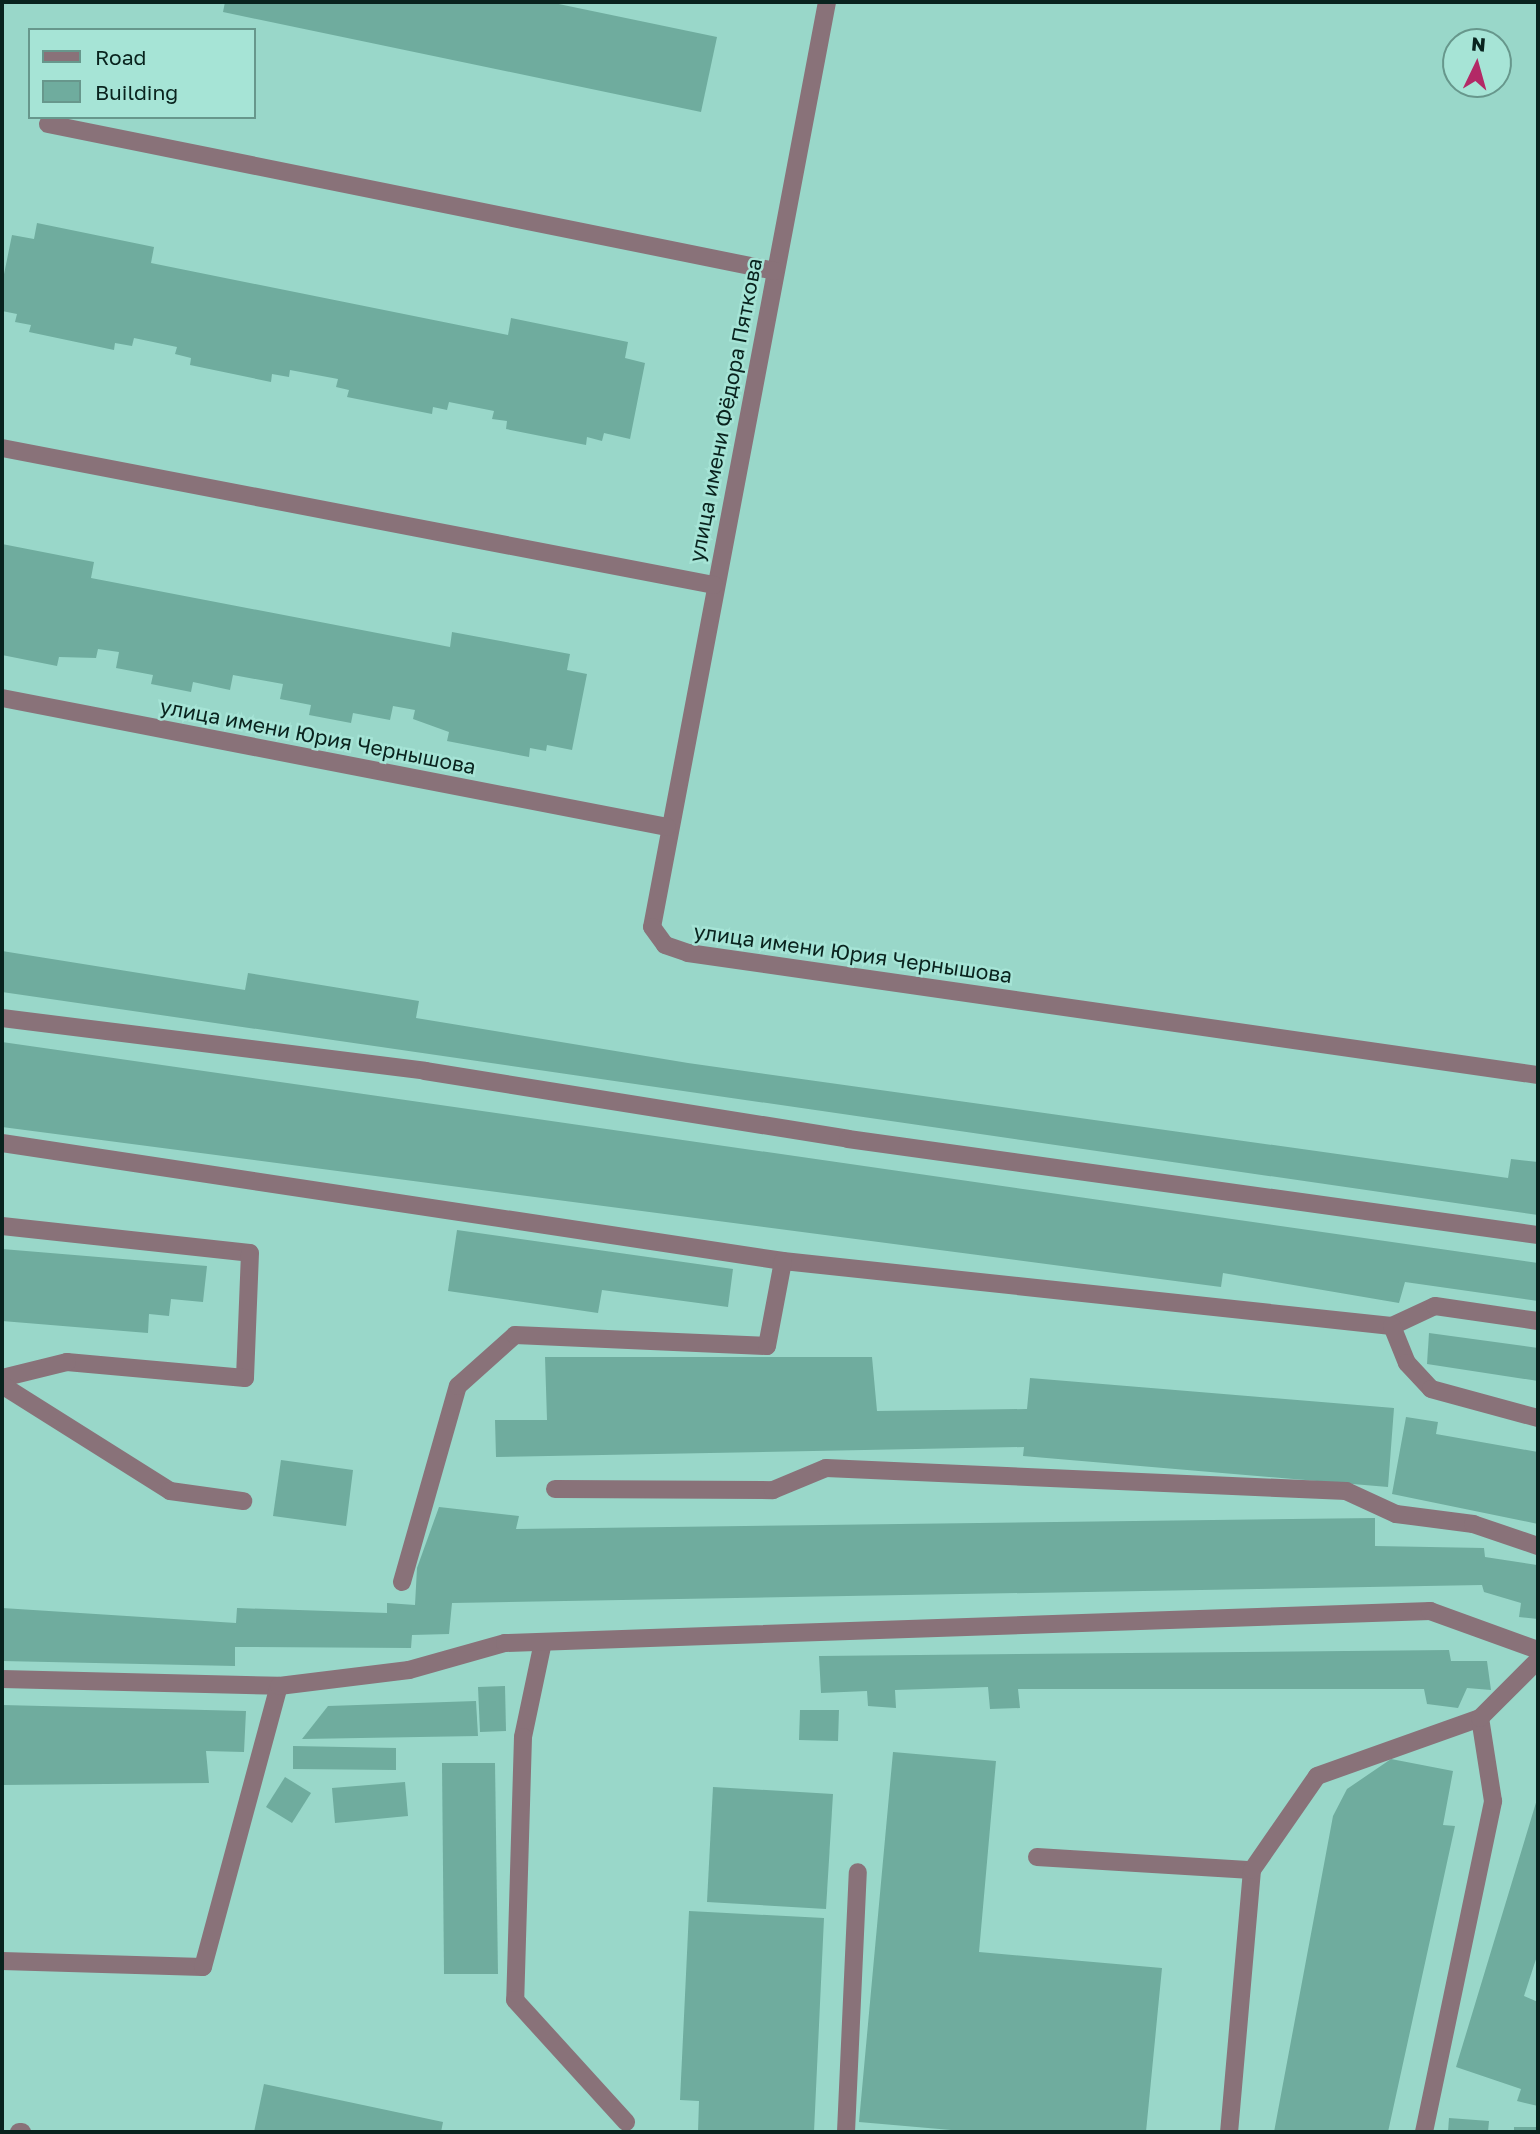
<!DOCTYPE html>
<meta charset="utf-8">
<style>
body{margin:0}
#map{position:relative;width:1540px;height:2134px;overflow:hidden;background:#99d7c9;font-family:"Golos Text",sans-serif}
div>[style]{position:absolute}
.building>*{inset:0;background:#6fac9e}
.minor>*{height:18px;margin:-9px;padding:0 9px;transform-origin:9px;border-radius:9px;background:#897279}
span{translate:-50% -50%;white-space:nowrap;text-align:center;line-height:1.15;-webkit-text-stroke:5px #a6e4d6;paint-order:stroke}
.street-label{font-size:21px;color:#09231e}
.frame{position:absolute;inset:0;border:4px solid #09231e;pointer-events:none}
.legend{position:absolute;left:28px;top:28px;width:228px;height:91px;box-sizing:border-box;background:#a6e4d6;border:2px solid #67978c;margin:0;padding:9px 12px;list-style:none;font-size:21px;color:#09231e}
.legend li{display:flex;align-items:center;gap:14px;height:35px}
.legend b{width:35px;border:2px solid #67978c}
.north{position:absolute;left:1442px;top:28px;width:70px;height:70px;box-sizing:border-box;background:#a6e4d6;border:2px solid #67978c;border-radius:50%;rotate:5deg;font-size:19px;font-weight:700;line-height:28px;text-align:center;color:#09231e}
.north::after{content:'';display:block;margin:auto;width:24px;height:32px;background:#b32966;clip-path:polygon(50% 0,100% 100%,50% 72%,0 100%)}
</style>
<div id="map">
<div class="building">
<i style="clip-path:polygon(225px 2px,549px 2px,717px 37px,701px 112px,223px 12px)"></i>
<i style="clip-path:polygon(37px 223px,154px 247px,151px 263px,508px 335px,511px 318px,628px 342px,625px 358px,645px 363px,630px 439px,604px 433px,602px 441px,587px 437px,586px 445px,506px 429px,507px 421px,492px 419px,494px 411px,449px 402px,447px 410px,433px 407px,432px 414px,347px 397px,349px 390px,336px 387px,338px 379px,290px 370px,289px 377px,272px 374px,271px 382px,190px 365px,191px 358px,175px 354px,177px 347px,134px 338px,132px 346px,115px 343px,114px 350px,29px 332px,31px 325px,15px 322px,17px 314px,2px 311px,2px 284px,12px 235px,34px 239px)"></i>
<i style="clip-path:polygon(2px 544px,94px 562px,91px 578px,450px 647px,452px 632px,570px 654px,567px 670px,587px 674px,572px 750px,547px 745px,546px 751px,530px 748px,529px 757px,447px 741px,449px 732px,413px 719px,415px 710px,393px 706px,390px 720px,353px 713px,351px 723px,309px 715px,311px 705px,280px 699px,283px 684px,233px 675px,230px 690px,193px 682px,191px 692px,151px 684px,153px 675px,116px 668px,119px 652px,98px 649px,96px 658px,59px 657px,57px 666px,2px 655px)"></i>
<i style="clip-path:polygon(2px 951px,245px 990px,248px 973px,419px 1001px,416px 1018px,688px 1063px,1508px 1178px,1511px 1159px,1538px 1162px,1538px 1215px,2px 992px)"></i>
<i style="clip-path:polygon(2px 1042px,1538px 1263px,1538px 1301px,1405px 1282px,1399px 1303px,1223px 1273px,1221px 1287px,2px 1127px)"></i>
<i style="clip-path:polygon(457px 1230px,733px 1269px,728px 1307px,602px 1290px,598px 1313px,448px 1291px)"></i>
<i style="clip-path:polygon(2px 1249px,207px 1266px,203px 1302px,171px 1299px,169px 1316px,149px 1314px,148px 1333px,2px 1321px)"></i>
<i style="clip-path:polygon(1429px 1333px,1538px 1348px,1538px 1381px,1427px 1364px)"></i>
<i style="clip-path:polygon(545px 1357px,872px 1357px,877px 1411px,1027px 1409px,1030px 1378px,1394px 1408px,1388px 1487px,1023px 1456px,1024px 1447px,496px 1457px,495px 1420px,547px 1420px)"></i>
<i style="clip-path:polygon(1406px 1417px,1438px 1422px,1436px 1434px,1538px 1452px,1538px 1524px,1392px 1494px)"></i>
<i style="clip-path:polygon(281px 1460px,353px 1470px,346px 1526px,273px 1516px)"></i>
<i style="clip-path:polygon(439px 1507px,519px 1516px,516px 1529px,1375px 1518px,1375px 1546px,1484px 1548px,1485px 1557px,1537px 1565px,1538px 1619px,1519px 1617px,1521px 1603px,1484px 1592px,1482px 1585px,452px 1603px,449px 1634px,412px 1635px,411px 1648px,235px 1647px,235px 1666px,2px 1661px,2px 1608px,236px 1623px,237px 1608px,387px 1613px,387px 1603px,415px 1605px,417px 1568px)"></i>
<i style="clip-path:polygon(1449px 1650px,1451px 1661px,1487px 1661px,1491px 1690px,1467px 1688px,1458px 1708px,1427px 1704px,1424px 1689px,1018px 1689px,1020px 1708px,990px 1709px,988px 1687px,895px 1690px,896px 1708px,868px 1706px,867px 1691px,821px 1693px,819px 1656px)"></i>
<i style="clip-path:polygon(505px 1686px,506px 1731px,480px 1732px,478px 1687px)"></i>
<i style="clip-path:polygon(476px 1701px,478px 1736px,302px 1739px,328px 1706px)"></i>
<i style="clip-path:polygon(2px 1705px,246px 1711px,244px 1752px,206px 1751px,209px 1783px,2px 1785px)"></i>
<i style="clip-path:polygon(800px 1710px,839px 1710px,838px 1741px,799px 1740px)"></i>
<i style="clip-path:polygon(293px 1746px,396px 1748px,396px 1770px,293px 1769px)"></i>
<i style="clip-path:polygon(893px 1752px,996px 1761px,979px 1952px,1162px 1968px,1146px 2132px,974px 2132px,859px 2122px)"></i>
<i style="clip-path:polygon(1391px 1759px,1453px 1771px,1443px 1825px,1455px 1826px,1388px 2132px,1274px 2132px,1333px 1816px,1347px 1789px)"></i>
<i style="clip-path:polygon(442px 1763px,495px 1763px,498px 1974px,444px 1974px)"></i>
<i style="clip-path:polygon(285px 1777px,311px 1793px,292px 1823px,266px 1807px)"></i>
<i style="clip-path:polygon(405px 1782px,408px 1816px,335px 1823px,332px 1788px)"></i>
<i style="clip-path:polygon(713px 1787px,833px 1794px,826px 1909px,707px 1902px)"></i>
<i style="clip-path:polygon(1538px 1796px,1538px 1953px,1524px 1996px,1538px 2002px,1538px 2106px,1517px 2101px,1521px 2089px,1456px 2067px)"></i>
<i style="clip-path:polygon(689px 1911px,824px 1918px,814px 2132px,698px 2132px,699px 2101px,680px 2100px)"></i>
<i style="clip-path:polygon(264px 2084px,443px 2122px,441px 2132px,254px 2132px)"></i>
<i style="clip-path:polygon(1449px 2118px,1489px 2121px,1488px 2132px,1448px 2132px)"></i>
<i style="clip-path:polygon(1514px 2127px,1538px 2127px,1538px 2132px,1514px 2132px)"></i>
</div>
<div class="minor">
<i style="left:827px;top:2px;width:941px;rotate:100.71deg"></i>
<i style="left:652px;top:927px;width:22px;rotate:54deg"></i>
<i style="left:665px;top:945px;width:24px;rotate:19deg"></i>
<i style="left:688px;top:953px;width:859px;rotate:8.17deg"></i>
<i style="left:48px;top:124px;width:742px;rotate:11.43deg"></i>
<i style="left:2px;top:448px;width:725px;rotate:10.89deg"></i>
<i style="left:2px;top:698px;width:677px;rotate:10.98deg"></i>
<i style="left:2px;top:1018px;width:426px;rotate:7.1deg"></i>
<i style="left:425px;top:1071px;width:428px;rotate:9.1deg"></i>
<i style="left:848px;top:1139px;width:697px;rotate:7.92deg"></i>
<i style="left:2px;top:1143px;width:790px;rotate:8.59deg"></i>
<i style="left:783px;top:1261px;width:612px;rotate:6.09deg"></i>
<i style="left:1392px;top:1326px;width:47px;rotate:-24.9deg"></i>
<i style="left:1435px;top:1306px;width:104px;rotate:8.3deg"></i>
<i style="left:2px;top:1226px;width:249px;rotate:6.2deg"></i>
<i style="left:250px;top:1253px;width:125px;rotate:92.3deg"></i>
<i style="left:245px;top:1378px;width:179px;rotate:-174.9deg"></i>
<i style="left:67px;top:1362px;width:67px;rotate:166.2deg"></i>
<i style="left:1392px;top:1326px;width:40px;rotate:68deg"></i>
<i style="left:1407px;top:1363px;width:35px;rotate:47deg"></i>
<i style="left:1431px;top:1389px;width:111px;rotate:15.2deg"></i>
<i style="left:2px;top:1385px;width:199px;rotate:32.2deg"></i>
<i style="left:170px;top:1491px;width:74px;rotate:7.8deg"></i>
<i style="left:555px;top:1489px;width:218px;rotate:0.3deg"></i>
<i style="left:773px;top:1490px;width:57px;rotate:-22.5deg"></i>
<i style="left:826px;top:1468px;width:521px;rotate:2.53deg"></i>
<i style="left:1346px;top:1491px;width:55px;rotate:24.7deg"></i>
<i style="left:1396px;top:1514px;width:78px;rotate:7.4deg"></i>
<i style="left:1473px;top:1524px;width:69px;rotate:18.7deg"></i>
<i style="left:402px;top:1582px;width:204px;rotate:-74.1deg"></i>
<i style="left:458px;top:1386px;width:76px;rotate:-41.8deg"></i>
<i style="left:515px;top:1335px;width:252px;rotate:2.5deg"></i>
<i style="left:767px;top:1346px;width:86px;rotate:-79.3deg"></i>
<i style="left:543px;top:1642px;width:97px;rotate:101.9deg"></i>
<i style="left:523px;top:1737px;width:263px;rotate:91.7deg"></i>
<i style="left:515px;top:2000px;width:165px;rotate:47.7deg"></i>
<i style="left:2px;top:1679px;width:277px;rotate:1.4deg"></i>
<i style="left:1037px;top:1857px;width:215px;rotate:3.5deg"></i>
<i style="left:1252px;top:1870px;width:263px;rotate:95deg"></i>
<i style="left:1252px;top:1870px;width:114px;rotate:-55.3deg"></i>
<i style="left:1317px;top:1776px;width:173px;rotate:-19.6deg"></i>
<i style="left:2px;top:1961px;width:201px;rotate:1.7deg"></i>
<i style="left:203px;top:1967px;width:291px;rotate:-74.9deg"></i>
<i style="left:279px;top:1686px;width:131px;rotate:-7deg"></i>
<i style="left:409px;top:1670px;width:100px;rotate:-15.7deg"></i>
<i style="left:505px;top:1643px;width:926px;rotate:-1.98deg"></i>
<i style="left:1430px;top:1611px;width:115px;rotate:19.9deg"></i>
<i style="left:19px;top:2132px;width:3px"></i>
<i style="left:846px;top:2132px;width:260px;rotate:-87.4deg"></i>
<i style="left:1424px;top:2132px;width:338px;rotate:-78.2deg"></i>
<i style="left:1493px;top:1801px;width:84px;rotate:-98.9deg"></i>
<i style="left:1480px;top:1718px;width:82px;rotate:-45deg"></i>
</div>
<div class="street-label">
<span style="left:725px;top:410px;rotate:-79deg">улица имени Фёдора Пяткова</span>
<span style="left:318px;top:736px;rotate:11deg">улица имени Юрия Чернышова</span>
<span style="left:853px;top:953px;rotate:8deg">улица имени Юрия Чернышова</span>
</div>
<div class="frame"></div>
<ul class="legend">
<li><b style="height:9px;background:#897279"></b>Road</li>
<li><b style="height:19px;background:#6fac9e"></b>Building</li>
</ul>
<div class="north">N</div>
</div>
